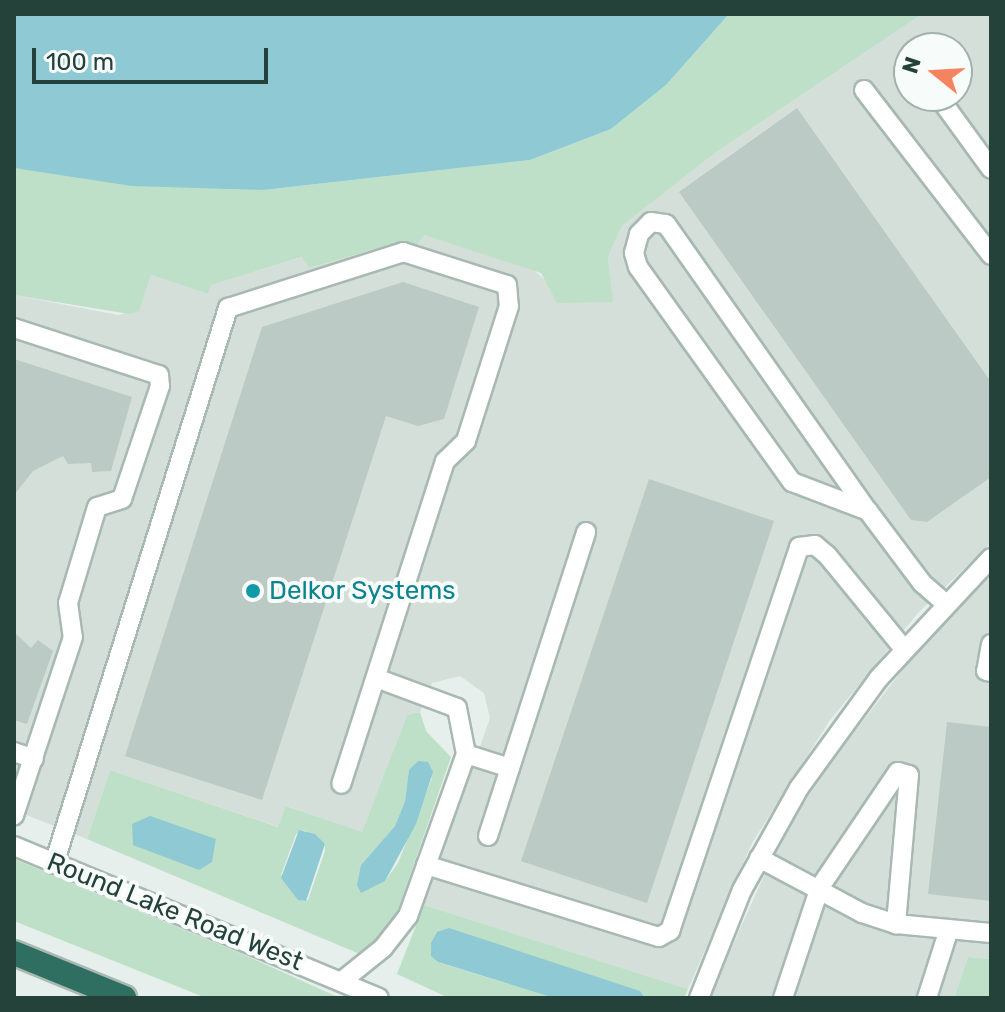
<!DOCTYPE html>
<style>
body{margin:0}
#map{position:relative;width:1005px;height:1012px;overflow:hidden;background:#e6efeb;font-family:Rubik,sans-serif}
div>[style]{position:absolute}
.built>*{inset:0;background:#d4dfda}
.green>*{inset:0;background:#bfe0c8}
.water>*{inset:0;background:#8ec9d4}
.building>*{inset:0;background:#bbcac4}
.roads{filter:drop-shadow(2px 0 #a8b8b2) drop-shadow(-2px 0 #a8b8b2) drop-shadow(0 2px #a8b8b2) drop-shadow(0 -2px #a8b8b2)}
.minor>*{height:18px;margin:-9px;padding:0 9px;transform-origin:9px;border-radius:9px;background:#fff}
.highway>*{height:24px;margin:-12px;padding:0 12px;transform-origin:12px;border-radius:12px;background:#2f6f62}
.dots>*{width:22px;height:22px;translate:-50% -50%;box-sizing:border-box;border:4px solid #f7fbf9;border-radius:50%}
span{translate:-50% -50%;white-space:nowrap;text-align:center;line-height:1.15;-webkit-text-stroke:8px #f7fbf9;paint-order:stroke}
.culture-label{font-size:26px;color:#0d838f}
.left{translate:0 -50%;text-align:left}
.street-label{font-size:26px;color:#24423a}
.frame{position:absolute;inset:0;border:16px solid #24423a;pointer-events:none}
.north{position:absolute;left:893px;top:32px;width:80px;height:80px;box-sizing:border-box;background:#f7fbf9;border:2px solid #a3b1ad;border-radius:50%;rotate:288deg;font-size:22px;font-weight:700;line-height:32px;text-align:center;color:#24423a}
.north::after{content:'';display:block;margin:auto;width:28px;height:36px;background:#f4845f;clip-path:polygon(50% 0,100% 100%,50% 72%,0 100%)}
.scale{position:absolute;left:32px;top:48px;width:236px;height:36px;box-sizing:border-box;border:4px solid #24423a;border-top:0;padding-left:10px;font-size:24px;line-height:28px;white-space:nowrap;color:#24423a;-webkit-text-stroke:6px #f7fbf9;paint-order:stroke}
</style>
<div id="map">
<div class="built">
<i style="clip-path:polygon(evenodd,922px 14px,991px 14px,991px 543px,918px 613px,830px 720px,752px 843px,688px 989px,424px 905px,490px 718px,484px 693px,460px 676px,432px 683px,420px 712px,407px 715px,362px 833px,287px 806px,279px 827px,110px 770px,87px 839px,14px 810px,14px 295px,118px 315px,139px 310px,151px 275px,208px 294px,210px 285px,303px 257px,309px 268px,424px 235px,531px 268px,550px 284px,612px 302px,608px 257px,622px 226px,715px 153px,922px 14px,909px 48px,957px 48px,957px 96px,909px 96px,909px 48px)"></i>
<i style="clip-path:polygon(991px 576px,991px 959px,968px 957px,954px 998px,709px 998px,777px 847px,821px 775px,925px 641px)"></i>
</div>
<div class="green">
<i style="clip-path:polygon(729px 14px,922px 14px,715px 153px,622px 226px,608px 257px,613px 302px,557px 303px,541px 273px,424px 235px,417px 244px,403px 241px,309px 268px,302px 257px,211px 285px,208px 294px,151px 275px,139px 311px,129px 314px,14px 295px,14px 168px,263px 190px,530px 160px,611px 129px,666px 85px)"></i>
<i style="clip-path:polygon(evenodd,420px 712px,426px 731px,451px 757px,397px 913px,374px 960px,87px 839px,110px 770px,278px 827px,286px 806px,362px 832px,407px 715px,420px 712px,409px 770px,432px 778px,398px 863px,385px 881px,361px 865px,395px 826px,405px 801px,409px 770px,420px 712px,304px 830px,325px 844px,325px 851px,308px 900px,302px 901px,281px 875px,296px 834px,304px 830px)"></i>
<i style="clip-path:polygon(14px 859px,247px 956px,340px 998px,206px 998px,14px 921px)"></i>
<i style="clip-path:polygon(424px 905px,688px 989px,684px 998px,645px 998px,437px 962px,554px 998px,449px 998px,397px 974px)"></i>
<i style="clip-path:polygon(968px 957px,991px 959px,991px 998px,954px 998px)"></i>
</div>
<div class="water">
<i style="clip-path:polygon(14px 14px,729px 14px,666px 85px,611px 129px,530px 160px,263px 190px,132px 186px,14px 168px)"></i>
<i style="clip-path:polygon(418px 761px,428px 762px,433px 772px,416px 824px,385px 881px,361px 893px,357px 885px,361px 865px,395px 826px,405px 801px,409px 770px)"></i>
<i style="clip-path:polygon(150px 816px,216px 839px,212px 862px,199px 870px,133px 845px,132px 824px)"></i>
<i style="clip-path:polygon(299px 830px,315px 834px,325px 844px,306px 901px,298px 900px,281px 878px)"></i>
<i style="clip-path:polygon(449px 928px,640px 991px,645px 998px,554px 998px,438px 962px,431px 956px,431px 943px,437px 932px)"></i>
</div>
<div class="building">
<i style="clip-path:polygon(797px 108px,991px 382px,991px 477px,927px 522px,911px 520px,679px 192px)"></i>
<i style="clip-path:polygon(403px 282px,479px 307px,444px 419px,418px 426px,386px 416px,262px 800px,125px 756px,262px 327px)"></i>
<i style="clip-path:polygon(14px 359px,132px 397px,111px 471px,92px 472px,91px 463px,68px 464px,63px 456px,33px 471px,14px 495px)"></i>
<i style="clip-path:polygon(649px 479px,774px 521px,647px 903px,521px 861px)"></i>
<i style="clip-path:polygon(14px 632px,31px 648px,38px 640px,53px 651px,27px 724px,14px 720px)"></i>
<i style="clip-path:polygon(947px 722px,991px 727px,991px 901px,928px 894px)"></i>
</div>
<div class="roads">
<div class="minor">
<i style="left:864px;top:90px;width:208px;rotate:52.4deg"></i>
<i style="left:938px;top:96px;width:90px;rotate:54deg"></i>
<i style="left:14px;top:328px;width:152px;rotate:18deg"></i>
<i style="left:159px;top:375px;width:11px;rotate:85deg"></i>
<i style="left:160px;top:386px;width:119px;rotate:108.6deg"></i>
<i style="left:122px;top:499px;width:26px;rotate:162deg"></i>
<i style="left:97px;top:507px;width:100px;rotate:106.8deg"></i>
<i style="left:68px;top:603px;width:34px;rotate:82deg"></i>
<i style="left:73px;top:637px;width:188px;rotate:108.3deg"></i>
<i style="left:868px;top:511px;width:81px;rotate:-159.1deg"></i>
<i style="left:792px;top:482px;width:264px;rotate:-125.6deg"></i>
<i style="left:638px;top:267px;width:15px;rotate:-106deg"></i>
<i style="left:634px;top:253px;width:20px;rotate:-75deg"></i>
<i style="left:639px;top:234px;width:17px;rotate:-45deg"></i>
<i style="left:651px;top:222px;width:15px;rotate:8deg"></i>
<i style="left:666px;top:224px;width:351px;rotate:54.9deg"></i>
<i style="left:868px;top:511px;width:90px;rotate:53.1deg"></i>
<i style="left:922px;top:583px;width:30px;rotate:41deg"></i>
<i style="left:991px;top:644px;width:27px;rotate:100deg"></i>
<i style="left:986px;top:671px;width:5px;rotate:11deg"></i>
<i style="left:14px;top:752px;width:21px;rotate:19deg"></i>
<i style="left:466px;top:754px;width:46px;rotate:17.7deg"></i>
<i style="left:510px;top:768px;width:248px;rotate:-72.1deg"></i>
<i style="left:488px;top:836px;width:71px;rotate:-72.1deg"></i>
<i style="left:14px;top:846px;width:395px;rotate:22.6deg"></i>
<i style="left:759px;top:858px;width:117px;rotate:28.1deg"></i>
<i style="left:862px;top:913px;width:36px;rotate:18deg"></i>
<i style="left:54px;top:864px;width:583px;rotate:-72.62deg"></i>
<i style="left:228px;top:308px;width:184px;rotate:-17.7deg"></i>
<i style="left:403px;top:252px;width:109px;rotate:17.6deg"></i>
<i style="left:507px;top:285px;width:21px;rotate:85deg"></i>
<i style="left:509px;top:306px;width:142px;rotate:107.7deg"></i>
<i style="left:466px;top:441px;width:29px;rotate:136deg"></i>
<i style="left:445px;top:461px;width:339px;rotate:107.8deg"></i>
<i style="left:426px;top:865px;width:244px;rotate:17.2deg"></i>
<i style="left:659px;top:937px;width:13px;rotate:-29deg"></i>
<i style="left:670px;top:931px;width:405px;rotate:-71.4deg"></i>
<i style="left:799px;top:547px;width:16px;rotate:-7deg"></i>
<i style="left:815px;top:545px;width:16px;rotate:40deg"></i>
<i style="left:827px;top:555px;width:122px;rotate:50.7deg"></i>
<i style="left:342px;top:981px;width:53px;rotate:-38.8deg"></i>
<i style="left:383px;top:948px;width:41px;rotate:-52deg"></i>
<i style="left:408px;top:916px;width:172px;rotate:-70.3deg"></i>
<i style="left:466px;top:754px;width:47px;rotate:-101.1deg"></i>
<i style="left:457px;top:708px;width:86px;rotate:-159.7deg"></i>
<i style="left:699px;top:998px;width:116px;rotate:-68.3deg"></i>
<i style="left:742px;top:890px;width:117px;rotate:-60.8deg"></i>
<i style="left:799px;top:788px;width:136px;rotate:-54deg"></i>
<i style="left:879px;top:678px;width:164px;rotate:-47deg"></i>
<i style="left:783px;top:998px;width:117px;rotate:-71.6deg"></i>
<i style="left:820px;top:887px;width:139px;rotate:-55.9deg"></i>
<i style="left:898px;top:772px;width:11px;rotate:15deg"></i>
<i style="left:909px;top:775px;width:150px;rotate:95deg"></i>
<i style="left:896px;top:924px;width:95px;rotate:5.4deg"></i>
<i style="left:927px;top:998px;width:72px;rotate:-72.3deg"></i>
</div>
<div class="highway">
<i style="left:14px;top:953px;width:119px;rotate:22.2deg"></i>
</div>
</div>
<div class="dots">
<i style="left:253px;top:591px;background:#0f9aa8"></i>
</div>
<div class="culture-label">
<span class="left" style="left:269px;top:591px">Delkor Systems</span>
</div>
<div class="street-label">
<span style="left:175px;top:912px;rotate:22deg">Round Lake Road West</span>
</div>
<div class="frame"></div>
<div class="north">N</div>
<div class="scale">100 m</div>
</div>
